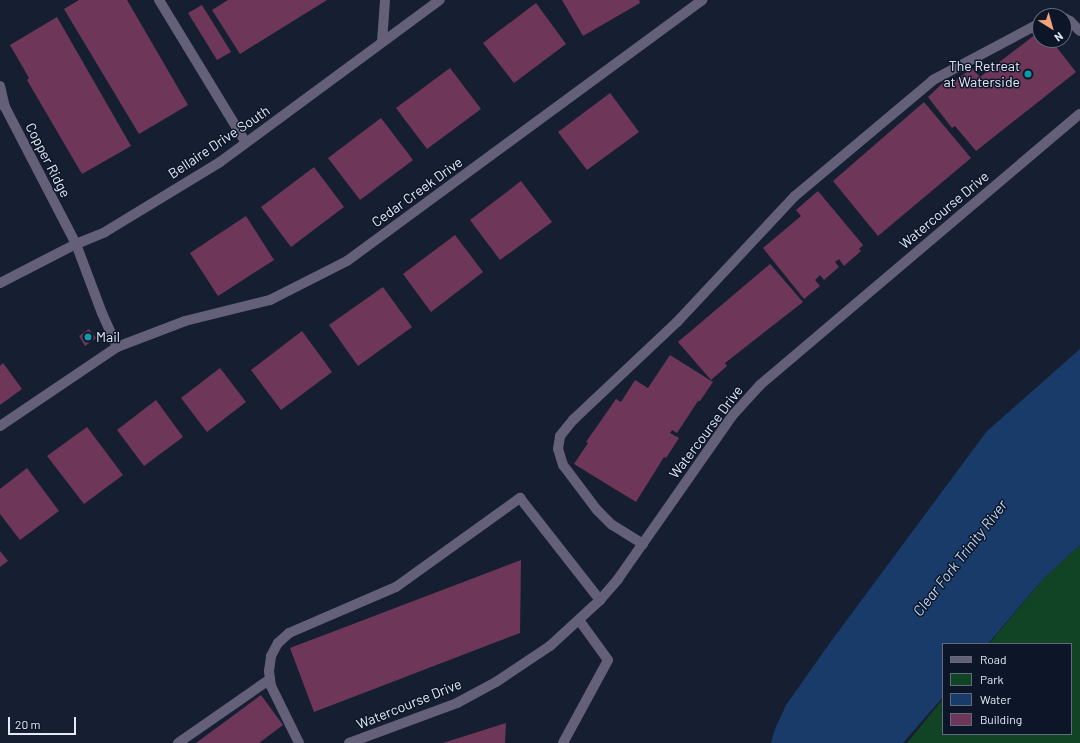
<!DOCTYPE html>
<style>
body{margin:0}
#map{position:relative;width:1080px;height:743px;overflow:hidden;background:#161f32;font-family:Barlow,sans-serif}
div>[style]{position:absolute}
.green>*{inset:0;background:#114425}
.water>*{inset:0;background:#193b69}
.building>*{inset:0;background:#6e3759}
.minor>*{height:10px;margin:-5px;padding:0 5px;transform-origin:5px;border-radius:5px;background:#646079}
.dots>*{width:11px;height:11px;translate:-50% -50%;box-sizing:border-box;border:2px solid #0d1628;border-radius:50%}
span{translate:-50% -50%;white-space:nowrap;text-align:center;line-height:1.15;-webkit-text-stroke:3px #0d1628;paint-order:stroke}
.poi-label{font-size:14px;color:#e4eaf8}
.right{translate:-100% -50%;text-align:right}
.left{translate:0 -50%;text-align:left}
.street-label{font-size:14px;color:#e4eaf8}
.water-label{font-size:15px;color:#bed4f2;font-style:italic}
.legend{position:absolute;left:942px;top:643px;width:130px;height:92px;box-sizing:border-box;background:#0d1628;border:1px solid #636b7b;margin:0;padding:5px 7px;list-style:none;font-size:12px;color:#e4eaf8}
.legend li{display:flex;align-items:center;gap:8px;height:20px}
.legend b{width:20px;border:1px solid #636b7b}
.north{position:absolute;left:1032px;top:8px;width:40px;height:40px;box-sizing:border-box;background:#0d1628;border:1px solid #636b7b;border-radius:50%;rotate:143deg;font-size:11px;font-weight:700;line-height:16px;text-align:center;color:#e4eaf8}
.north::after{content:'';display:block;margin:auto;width:14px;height:18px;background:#f1a27b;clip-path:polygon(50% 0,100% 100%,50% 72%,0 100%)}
.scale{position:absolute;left:8px;top:717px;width:68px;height:18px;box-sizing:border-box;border:2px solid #e4eaf8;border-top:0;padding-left:5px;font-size:12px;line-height:14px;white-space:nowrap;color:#e4eaf8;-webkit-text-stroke:3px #0d1628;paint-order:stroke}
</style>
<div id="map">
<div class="green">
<i style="clip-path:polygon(1080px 545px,1080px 743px,907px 743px,943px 699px,943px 734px,1071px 734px,1071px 644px,989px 644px,1042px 580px)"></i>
</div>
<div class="water">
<i style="clip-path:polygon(1080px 349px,1080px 545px,1042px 580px,988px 644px,943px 644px,943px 697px,903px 743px,771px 743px,775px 729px,786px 705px,832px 640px,987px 431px)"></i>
</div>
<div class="building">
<i style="clip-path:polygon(79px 0,127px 0,188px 105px,139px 134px,64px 9px)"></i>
<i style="clip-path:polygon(228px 0,327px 0,240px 54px,212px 10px)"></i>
<i style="clip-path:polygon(562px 0,639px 0,640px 3px,583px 36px)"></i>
<i style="clip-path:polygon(536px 3px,566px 44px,514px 83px,483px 43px)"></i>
<i style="clip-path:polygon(202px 5px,231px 52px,217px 60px,188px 13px)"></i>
<i style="clip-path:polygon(57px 17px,131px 146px,82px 174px,27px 80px,29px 78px,10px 45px)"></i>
<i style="clip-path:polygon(1040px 31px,1040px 40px,1051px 40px,1076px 72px,976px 151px,955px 126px,952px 128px,928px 97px,946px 80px,950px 85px,972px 68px,980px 77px)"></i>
<i style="clip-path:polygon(450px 68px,481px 109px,427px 149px,396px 108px)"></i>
<i style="clip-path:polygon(610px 93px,639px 132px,587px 170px,558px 132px)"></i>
<i style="clip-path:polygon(924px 102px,971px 158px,878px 236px,833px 181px)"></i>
<i style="clip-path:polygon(381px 118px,413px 160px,360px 200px,328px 158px)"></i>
<i style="clip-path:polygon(314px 167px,344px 207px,291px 247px,261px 207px)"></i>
<i style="clip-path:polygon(521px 181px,552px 222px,500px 260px,470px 220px)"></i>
<i style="clip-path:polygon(818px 191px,863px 245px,859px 249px,861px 251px,844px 266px,839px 259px,835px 262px,839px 267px,824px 280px,820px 275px,815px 280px,820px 286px,804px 299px,763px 248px,801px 216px,796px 210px)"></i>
<i style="clip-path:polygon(246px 216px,274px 260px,218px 296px,190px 253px)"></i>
<i style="clip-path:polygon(455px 235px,483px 272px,431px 312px,403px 274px)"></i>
<i style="clip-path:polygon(770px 264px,803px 302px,725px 363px,727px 366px,711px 380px,678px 342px)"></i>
<i style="clip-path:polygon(383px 287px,412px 327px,358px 366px,329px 325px)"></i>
<i style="clip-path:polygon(89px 329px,96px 338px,85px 346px,79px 336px)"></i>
<i style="clip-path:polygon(302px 331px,332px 372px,281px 410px,251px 370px)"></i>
<i style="clip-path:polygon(670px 355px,713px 382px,700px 401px,698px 401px,677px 433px,672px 430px,670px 433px,679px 438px,666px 458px,664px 457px,636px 502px,574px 464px,588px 443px,586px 442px,616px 399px,621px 402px,635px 380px,648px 388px)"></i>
<i style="clip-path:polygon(3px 363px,22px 389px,0 405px,0 366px)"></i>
<i style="clip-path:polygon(220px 368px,246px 402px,207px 432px,181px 398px)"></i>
<i style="clip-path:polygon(156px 400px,183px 437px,144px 466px,117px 430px)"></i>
<i style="clip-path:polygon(87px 427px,123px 475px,84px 504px,47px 456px)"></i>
<i style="clip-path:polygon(27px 468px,59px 511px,20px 540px,0 514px,0 489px)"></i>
<i style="clip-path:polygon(0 551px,8px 561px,0 567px)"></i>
<i style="clip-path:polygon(521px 560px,520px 633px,314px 712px,290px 648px)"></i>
<i style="clip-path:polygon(261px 695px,283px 725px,259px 743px,196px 743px)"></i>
<i style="clip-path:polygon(506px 723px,505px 743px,443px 743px)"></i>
</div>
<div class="minor">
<i style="left:159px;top:0;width:167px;rotate:58.7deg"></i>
<i style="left:1064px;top:18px;width:7px;rotate:27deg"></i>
<i style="left:1070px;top:21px;width:14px;rotate:45deg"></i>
<i style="left:382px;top:42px;width:42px;rotate:-85.9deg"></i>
<i style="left:0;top:86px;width:22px;rotate:77deg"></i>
<i style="left:5px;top:107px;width:154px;rotate:62.6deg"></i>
<i style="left:76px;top:244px;width:74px;rotate:69.4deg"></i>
<i style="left:102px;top:313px;width:37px;rotate:66deg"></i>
<i style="left:0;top:283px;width:85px;rotate:-27.2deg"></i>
<i style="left:76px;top:244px;width:31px;rotate:-22deg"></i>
<i style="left:105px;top:232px;width:135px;rotate:-31.3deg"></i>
<i style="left:220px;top:162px;width:273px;rotate:-36.4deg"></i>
<i style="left:0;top:426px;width:141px;rotate:-34deg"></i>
<i style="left:117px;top:347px;width:73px;rotate:-20.9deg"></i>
<i style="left:185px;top:321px;width:88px;rotate:-13.9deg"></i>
<i style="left:270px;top:300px;width:86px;rotate:-26.9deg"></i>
<i style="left:347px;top:261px;width:441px;rotate:-36.3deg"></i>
<i style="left:643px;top:544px;width:36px;rotate:-148deg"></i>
<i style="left:612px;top:525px;width:21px;rotate:-135deg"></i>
<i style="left:597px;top:510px;width:56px;rotate:-127.1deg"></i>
<i style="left:563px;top:465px;width:17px;rotate:-107deg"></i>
<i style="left:558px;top:449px;width:13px;rotate:-81deg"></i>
<i style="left:560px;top:436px;width:21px;rotate:-51deg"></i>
<i style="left:573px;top:420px;width:143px;rotate:-43.3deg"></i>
<i style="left:677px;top:322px;width:173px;rotate:-46.9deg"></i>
<i style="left:795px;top:196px;width:180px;rotate:-40deg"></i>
<i style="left:933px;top:80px;width:121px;rotate:-28deg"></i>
<i style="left:178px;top:743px;width:112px;rotate:-34.8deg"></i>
<i style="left:299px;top:743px;width:64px;rotate:-116.2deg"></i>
<i style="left:271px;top:686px;width:7px;rotate:-98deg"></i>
<i style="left:270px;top:679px;width:8px;rotate:-97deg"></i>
<i style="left:269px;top:671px;width:15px;rotate:-82deg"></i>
<i style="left:271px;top:656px;width:15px;rotate:-62deg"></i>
<i style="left:278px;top:643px;width:15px;rotate:-42deg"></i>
<i style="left:289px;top:633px;width:116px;rotate:-23.3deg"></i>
<i style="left:396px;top:587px;width:153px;rotate:-35.7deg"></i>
<i style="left:520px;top:498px;width:130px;rotate:51.9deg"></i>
<i style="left:349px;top:743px;width:115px;rotate:-20.3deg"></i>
<i style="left:457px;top:703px;width:44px;rotate:-28.3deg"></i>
<i style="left:496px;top:682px;width:65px;rotate:-33.7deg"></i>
<i style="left:550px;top:646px;width:68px;rotate:-42.6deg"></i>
<i style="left:600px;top:600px;width:28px;rotate:-49deg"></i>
<i style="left:618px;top:579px;width:199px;rotate:-55deg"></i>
<i style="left:732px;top:416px;width:42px;rotate:-47.9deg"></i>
<i style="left:760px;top:385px;width:419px;rotate:-40.3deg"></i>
<i style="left:563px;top:743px;width:94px;rotate:-61.5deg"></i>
<i style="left:608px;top:660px;width:49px;rotate:-125.9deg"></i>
</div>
<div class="dots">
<i style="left:1028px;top:74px;background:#0f9aa8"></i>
<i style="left:88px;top:337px;background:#0f9aa8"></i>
</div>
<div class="poi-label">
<span class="right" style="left:1020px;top:74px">The Retreat<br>at Waterside</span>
<span class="left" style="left:96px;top:337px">Mail</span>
</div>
<div class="street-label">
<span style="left:219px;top:142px;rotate:-34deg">Bellaire Drive South</span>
<span style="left:48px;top:160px;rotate:63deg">Copper Ridge</span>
<span style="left:417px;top:192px;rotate:-36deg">Cedar Creek Drive</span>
<span style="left:944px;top:210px;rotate:-40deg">Watercourse Drive</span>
<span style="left:706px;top:432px;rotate:-53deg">Watercourse Drive</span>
<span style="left:409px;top:704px;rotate:-22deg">Watercourse Drive</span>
</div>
<div class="water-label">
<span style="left:960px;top:558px;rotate:-52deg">Clear Fork Trinity River</span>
</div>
<ul class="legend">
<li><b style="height:5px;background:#646079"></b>Road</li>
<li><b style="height:11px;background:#114425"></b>Park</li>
<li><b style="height:11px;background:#193b69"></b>Water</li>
<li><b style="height:11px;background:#6e3759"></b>Building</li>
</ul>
<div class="north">N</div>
<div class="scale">20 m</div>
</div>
